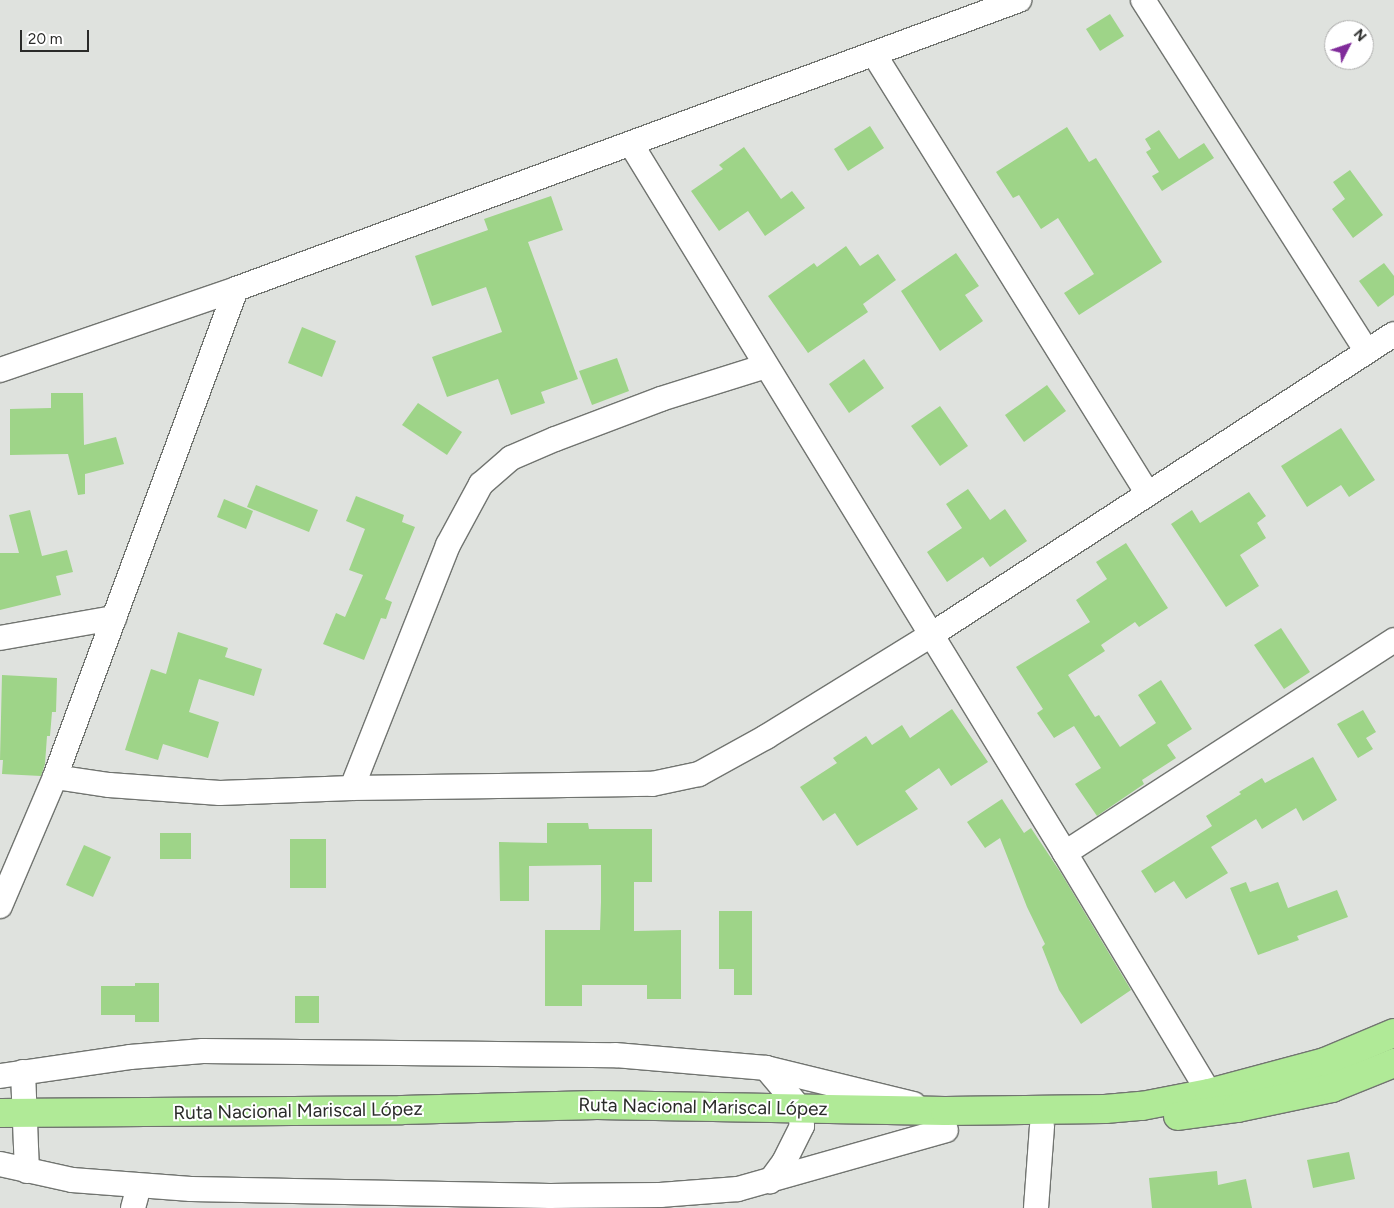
<!DOCTYPE html>
<meta charset="utf-8">
<style>
body{margin:0}
#map{position:relative;width:1394px;height:1208px;overflow:hidden;background:#dfe2de;font-family:Figtree,sans-serif}
div>[style]{position:absolute}
.building>*{inset:0;background:#9ed488}
.roads{filter:drop-shadow(1px 0 #717470) drop-shadow(-1px 0 #717470) drop-shadow(0 1px #717470) drop-shadow(0 -1px #717470)}
.street>*{height:24px;margin:-12px;padding:0 12px;transform-origin:12px;border-radius:12px;background:#fff}
.highway>*{height:28px;margin:-14px;padding:0 14px;transform-origin:14px;border-radius:14px;background:#b0ea97}
span{translate:-50% -50%;white-space:nowrap;text-align:center;line-height:1.15;-webkit-text-stroke:4px #fff;paint-order:stroke}
.street-label{font-size:19px;color:#2a2b29}
.north{position:absolute;left:1324px;top:20px;width:50px;height:50px;box-sizing:border-box;background:#fff;border:1px solid #aaaaa9;border-radius:50%;rotate:49deg;font-size:14px;font-weight:700;line-height:20px;text-align:center;color:#2a2b29}
.north::after{content:'';display:block;margin:auto;width:18px;height:22px;background:#802b9a;clip-path:polygon(50% 0,100% 100%,50% 72%,0 100%)}
.scale{position:absolute;left:20px;top:30px;width:69px;height:22px;box-sizing:border-box;border:2px solid #2a2b29;border-top:0;padding-left:6px;font-size:15px;line-height:18px;white-space:nowrap;color:#2a2b29;-webkit-text-stroke:4px #fff;paint-order:stroke}
</style>
<div id="map">
<div class="building">
<i style="clip-path:polygon(1110px 14px,1124px 36px,1100px 51px,1086px 29px)"></i>
<i style="clip-path:polygon(870px 126px,884px 148px,848px 171px,834px 149px)"></i>
<i style="clip-path:polygon(1067px 127px,1089px 162px,1096px 158px,1162px 262px,1079px 315px,1064px 293px,1094px 274px,1058px 218px,1041px 229px,1019px 195px,1013px 198px,996px 172px)"></i>
<i style="clip-path:polygon(1159px 130px,1179px 159px,1204px 143px,1214px 158px,1162px 191px,1152px 176px,1159px 172px,1146px 152px,1151px 149px,1145px 139px)"></i>
<i style="clip-path:polygon(744px 147px,781px 199px,792px 191px,805px 208px,765px 236px,748px 211px,719px 231px,691px 191px,723px 169px,719px 165px)"></i>
<i style="clip-path:polygon(1350px 170px,1383px 215px,1353px 238px,1332px 209px,1345px 199px,1333px 182px)"></i>
<i style="clip-path:polygon(551px 196px,563px 230px,528px 242px,578px 379px,541px 392px,545px 403px,511px 415px,498px 379px,447px 397px,432px 357px,502px 332px,486px 287px,432px 306px,415px 256px,488px 230px,484px 219px)"></i>
<i style="clip-path:polygon(846px 246px,860px 266px,878px 254px,896px 280px,863px 304px,868px 312px,808px 353px,768px 296px,814px 263px,817px 267px)"></i>
<i style="clip-path:polygon(956px 253px,979px 286px,965px 295px,983px 321px,940px 351px,901px 291px)"></i>
<i style="clip-path:polygon(1384px 263px,1394px 276px,1394px 295px,1378px 307px,1359px 281px)"></i>
<i style="clip-path:polygon(302px 327px,336px 341px,322px 377px,288px 363px)"></i>
<i style="clip-path:polygon(617px 358px,629px 391px,592px 405px,579px 371px)"></i>
<i style="clip-path:polygon(864px 359px,884px 388px,849px 413px,829px 384px)"></i>
<i style="clip-path:polygon(1047px 385px,1066px 411px,1024px 442px,1005px 415px)"></i>
<i style="clip-path:polygon(51px 393px,83px 393px,84px 445px,116px 437px,124px 464px,85px 474px,85px 494px,78px 495px,68px 454px,10px 455px,10px 409px,51px 408px)"></i>
<i style="clip-path:polygon(418px 403px,462px 432px,447px 455px,402px 425px)"></i>
<i style="clip-path:polygon(940px 406px,968px 446px,940px 466px,911px 426px)"></i>
<i style="clip-path:polygon(1341px 428px,1375px 480px,1349px 497px,1341px 485px,1307px 507px,1281px 466px)"></i>
<i style="clip-path:polygon(256px 485px,318px 510px,309px 532px,247px 507px)"></i>
<i style="clip-path:polygon(968px 489px,990px 520px,1005px 509px,1027px 541px,990px 567px,983px 557px,947px 582px,927px 552px,962px 528px,946px 504px)"></i>
<i style="clip-path:polygon(1249px 492px,1266px 516px,1257px 523px,1266px 538px,1240px 555px,1259px 586px,1226px 607px,1171px 524px,1192px 510px,1200px 523px)"></i>
<i style="clip-path:polygon(356px 496px,404px 515px,402px 522px,415px 527px,385px 599px,392px 602px,386px 619px,381px 618px,364px 660px,323px 644px,336px 613px,345px 617px,363px 575px,349px 570px,365px 529px,346px 521px)"></i>
<i style="clip-path:polygon(224px 499px,253px 511px,246px 529px,217px 517px)"></i>
<i style="clip-path:polygon(30px 510px,42px 556px,67px 550px,73px 572px,56px 576px,61px 595px,0 610px,0 553px,19px 553px,9px 515px)"></i>
<i style="clip-path:polygon(1126px 543px,1168px 608px,1139px 627px,1135px 622px,1101px 645px,1105px 651px,1068px 675px,1095px 717px,1099px 715px,1120px 747px,1156px 723px,1138px 695px,1161px 680px,1192px 729px,1167px 745px,1176px 758px,1142px 780px,1144px 784px,1097px 816px,1075px 784px,1101px 768px,1074px 726px,1054px 738px,1037px 713px,1043px 709px,1016px 667px,1090px 622px,1076px 600px,1107px 579px,1096px 562px)"></i>
<i style="clip-path:polygon(1281px 628px,1310px 672px,1284px 689px,1254px 645px)"></i>
<i style="clip-path:polygon(178px 632px,228px 648px,225px 657px,262px 669px,254px 696px,199px 679px,189px 712px,219px 722px,208px 758px,163px 744px,158px 760px,125px 750px,151px 669px,166px 674px)"></i>
<i style="clip-path:polygon(2px 675px,57px 678px,56px 712px,52px 712px,50px 736px,47px 736px,45px 764px,41px 776px,2px 774px,3px 760px,0 760px)"></i>
<i style="clip-path:polygon(952px 709px,988px 762px,951px 786px,939px 768px,905px 791px,918px 809px,857px 846px,835px 813px,823px 821px,800px 787px,837px 763px,833px 758px,866px 736px,872px 745px,902px 725px,910px 738px)"></i>
<i style="clip-path:polygon(1363px 710px,1376px 732px,1366px 738px,1373px 749px,1358px 758px,1337px 724px)"></i>
<i style="clip-path:polygon(1313px 757px,1337px 800px,1303px 821px,1296px 808px,1262px 829px,1256px 819px,1211px 847px,1228px 873px,1186px 899px,1174px 881px,1155px 893px,1141px 871px,1212px 826px,1206px 816px,1241px 794px,1239px 792px,1262px 778px,1265px 783px)"></i>
<i style="clip-path:polygon(1002px 799px,1024px 833px,1031px 828px,1061px 873px,1131px 990px,1081px 1024px,1059px 990px,1042px 947px,1045px 944px,1027px 907px,1000px 838px,985px 848px,967px 822px)"></i>
<i style="clip-path:polygon(547px 823px,588px 823px,589px 829px,652px 829px,652px 882px,634px 882px,634px 931px,681px 930px,681px 999px,647px 999px,647px 985px,582px 985px,582px 1006px,545px 1006px,545px 930px,600px 930px,601px 902px,601px 865px,529px 866px,529px 901px,500px 901px,499px 842px,547px 843px)"></i>
<i style="clip-path:polygon(160px 833px,191px 833px,191px 859px,160px 859px)"></i>
<i style="clip-path:polygon(290px 839px,326px 839px,326px 888px,290px 888px)"></i>
<i style="clip-path:polygon(84px 845px,111px 857px,93px 897px,66px 885px)"></i>
<i style="clip-path:polygon(1246px 882px,1250px 892px,1278px 882px,1288px 908px,1337px 890px,1348px 917px,1297px 936px,1299px 940px,1258px 955px,1230px 888px)"></i>
<i style="clip-path:polygon(719px 911px,752px 911px,752px 995px,734px 995px,734px 969px,719px 969px)"></i>
<i style="clip-path:polygon(135px 983px,159px 983px,159px 1022px,135px 1022px,135px 1015px,101px 1015px,101px 986px,135px 986px)"></i>
<i style="clip-path:polygon(295px 996px,319px 996px,319px 1023px,295px 1023px)"></i>
<i style="clip-path:polygon(1349px 1152px,1355px 1179px,1313px 1188px,1307px 1160px)"></i>
<i style="clip-path:polygon(1217px 1171px,1218px 1185px,1246px 1179px,1252px 1208px,1152px 1208px,1149px 1178px)"></i>
</div>
<div class="roads">
<div class="street">
<i style="left:1143px;top:0;width:416px;rotate:57.5deg"></i>
<i style="left:874px;top:54px;width:518px;rotate:58.09deg"></i>
<i style="left:631px;top:144px;width:831px;rotate:58.53deg"></i>
<i style="left:1065px;top:853px;width:280px;rotate:59deg"></i>
<i style="left:766px;top:366px;width:110px;rotate:162.6deg"></i>
<i style="left:661px;top:399px;width:113px;rotate:159.3deg"></i>
<i style="left:555px;top:439px;width:48px;rotate:156.6deg"></i>
<i style="left:511px;top:458px;width:40px;rotate:139deg"></i>
<i style="left:481px;top:484px;width:69px;rotate:118.4deg"></i>
<i style="left:448px;top:545px;width:261px;rotate:111.6deg"></i>
<i style="left:352px;top:788px;width:300px;rotate:-0.8deg"></i>
<i style="left:652px;top:784px;width:48px;rotate:-12deg"></i>
<i style="left:699px;top:774px;width:77px;rotate:-28.9deg"></i>
<i style="left:766px;top:737px;width:194px;rotate:-31.7deg"></i>
<i style="left:931px;top:635px;width:552px;rotate:-33.03deg"></i>
<i style="left:0;top:370px;width:250px;rotate:-18.9deg"></i>
<i style="left:236px;top:289px;width:835px;rotate:-20.26deg"></i>
<i style="left:0;top:638px;width:116px;rotate:-10deg"></i>
<i style="left:55px;top:777px;width:55px;rotate:8.4deg"></i>
<i style="left:109px;top:785px;width:111px;rotate:4.1deg"></i>
<i style="left:220px;top:793px;width:132px;rotate:-2.2deg"></i>
<i style="left:1065px;top:853px;width:392px;rotate:-32.9deg"></i>
<i style="left:0;top:906px;width:140px;rotate:-66.9deg"></i>
<i style="left:55px;top:777px;width:520px;rotate:-69.65deg"></i>
<i style="left:766px;top:1068px;width:51px;rotate:49.8deg"></i>
<i style="left:799px;top:1107px;width:19px;rotate:81deg"></i>
<i style="left:802px;top:1126px;width:40px;rotate:116.6deg"></i>
<i style="left:784px;top:1162px;width:24px;rotate:126deg"></i>
<i style="left:23px;top:1072px;width:99px;rotate:87.7deg"></i>
<i style="left:0;top:1076px;width:131px;rotate:-8.3deg"></i>
<i style="left:130px;top:1057px;width:73px;rotate:-4.7deg"></i>
<i style="left:203px;top:1051px;width:412px;rotate:0.6deg"></i>
<i style="left:615px;top:1055px;width:152px;rotate:4.9deg"></i>
<i style="left:766px;top:1068px;width:152px;rotate:13.7deg"></i>
<i style="left:0;top:1164px;width:74px;rotate:12.5deg"></i>
<i style="left:72px;top:1180px;width:119px;rotate:4.3deg"></i>
<i style="left:191px;top:1189px;width:359px;rotate:1.1deg"></i>
<i style="left:550px;top:1196px;width:110px;rotate:-0.5deg"></i>
<i style="left:660px;top:1195px;width:78px;rotate:-4.4deg"></i>
<i style="left:738px;top:1189px;width:216px;rotate:-15.8deg"></i>
<i style="left:133px;top:1208px;width:23px;rotate:-75deg"></i>
<i style="left:1036px;top:1208px;width:82px;rotate:-85.8deg"></i>
</div>
<div class="highway">
<i style="left:0;top:1113px;width:402px;rotate:-0.4deg"></i>
<i style="left:402px;top:1110px;width:195px;rotate:-1.5deg"></i>
<i style="left:597px;top:1105px;width:348px;rotate:1deg"></i>
<i style="left:945px;top:1111px;width:160px;rotate:-0.7deg"></i>
<i style="left:1105px;top:1109px;width:37px;rotate:-5deg"></i>
<i style="left:1142px;top:1106px;width:68px;rotate:-11deg"></i>
<i style="left:1209px;top:1093px;width:120px;rotate:-15deg"></i>
<i style="left:1325px;top:1062px;width:75px;rotate:-22.8deg"></i>
<i style="left:1178px;top:1116px;width:60px;rotate:-7.7deg"></i>
<i style="left:1237px;top:1108px;width:97px;rotate:-11.9deg"></i>
<i style="left:1332px;top:1088px;width:67px;rotate:-22deg"></i>
</div>
</div>
<div class="street-label">
<span style="left:703px;top:1107px;rotate:1deg">Ruta Nacional Mariscal López</span>
<span style="left:298px;top:1111px;rotate:-1deg">Ruta Nacional Mariscal López</span>
</div>
<div class="north">N</div>
<div class="scale">20 m</div>
</div>
